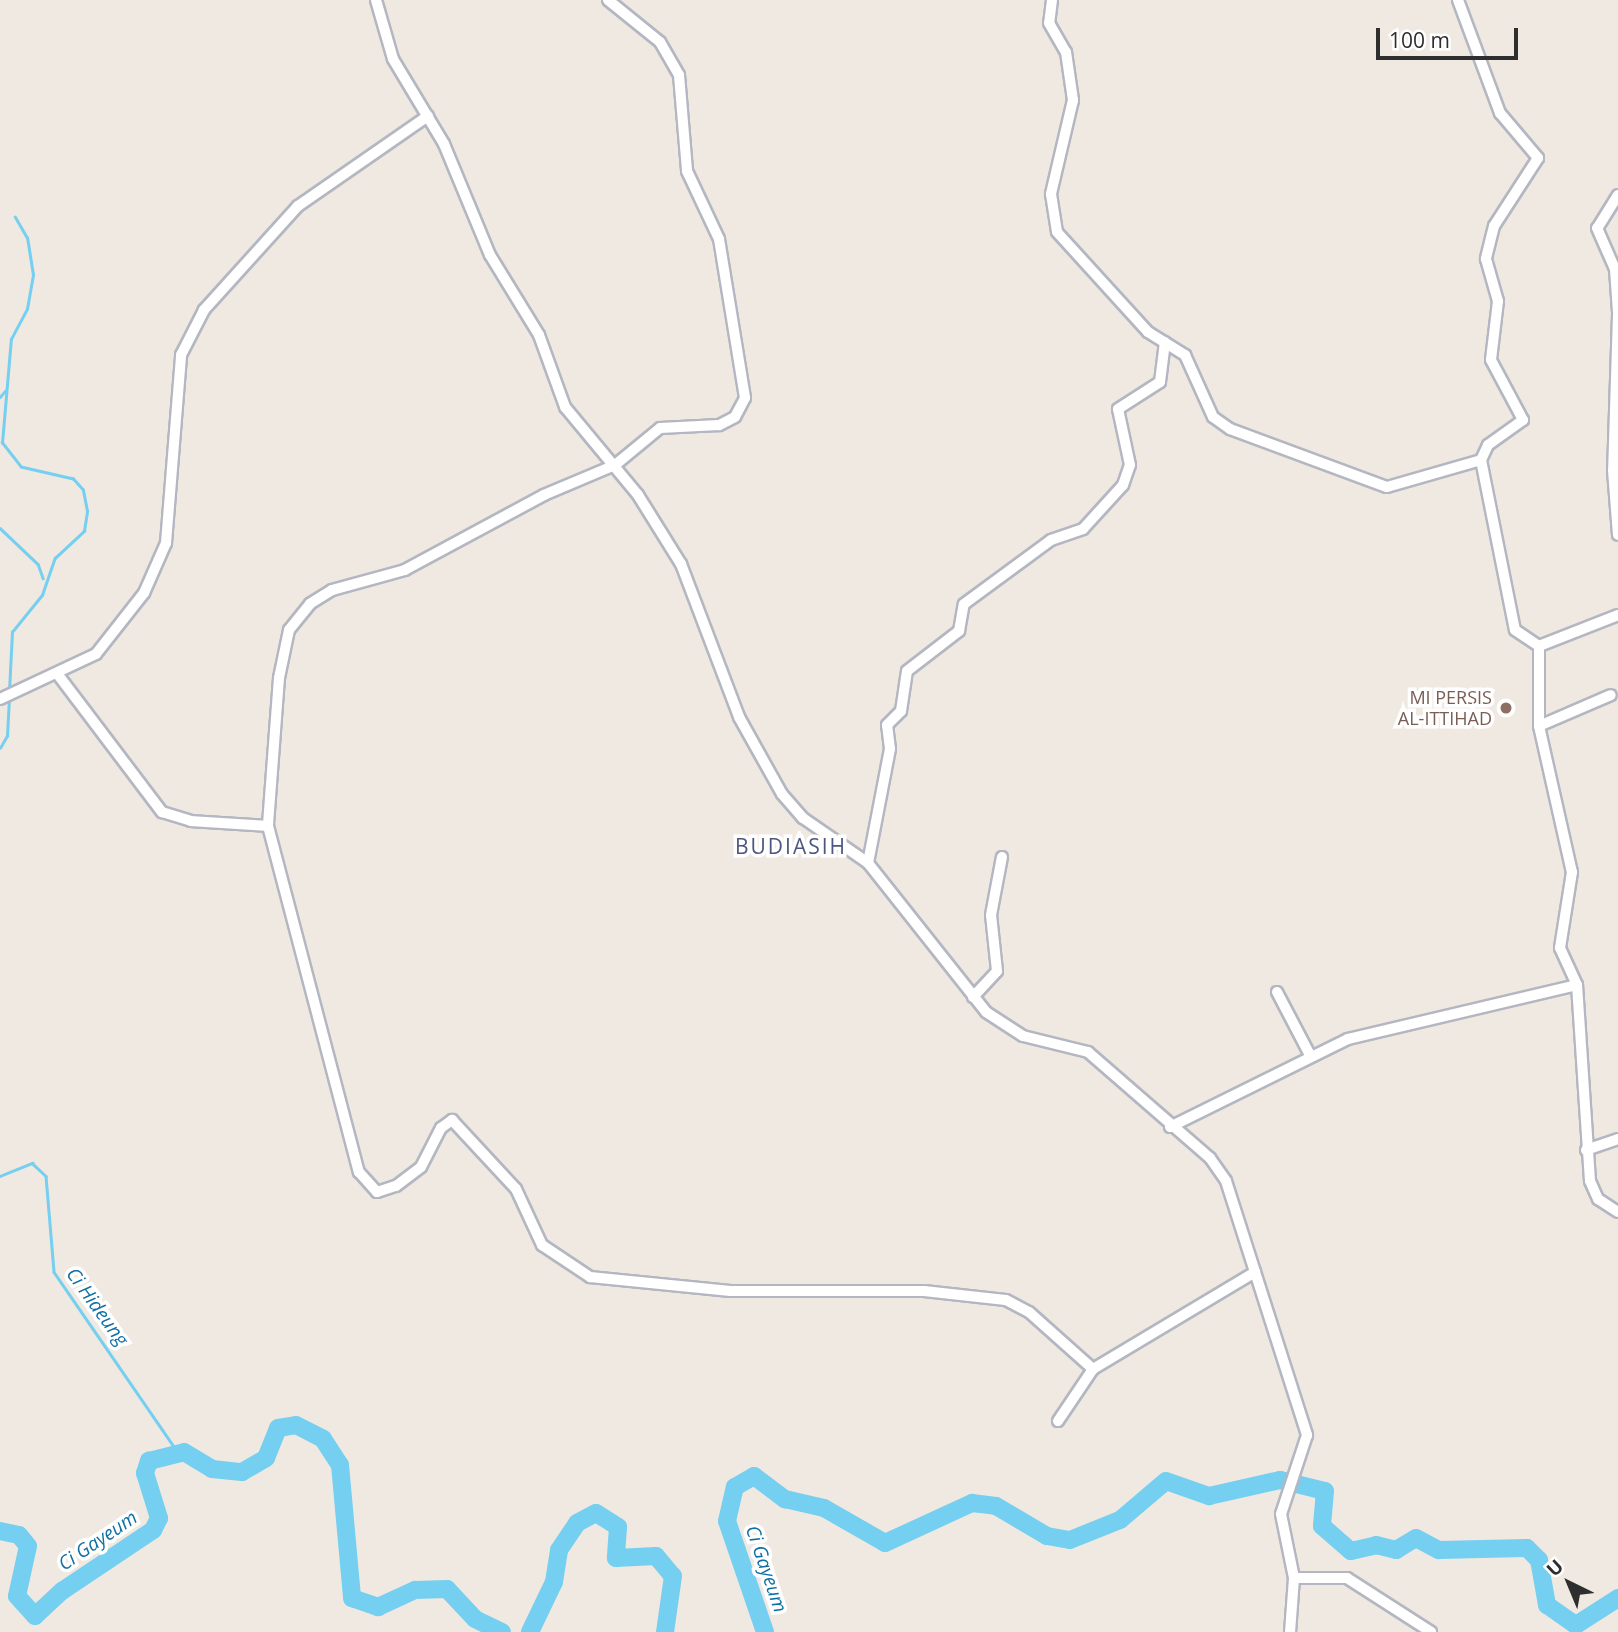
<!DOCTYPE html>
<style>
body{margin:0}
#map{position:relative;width:1618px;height:1632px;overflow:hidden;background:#efe9e1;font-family:"Open Sans",sans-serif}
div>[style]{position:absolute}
.stream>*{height:2.5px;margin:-1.25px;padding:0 1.25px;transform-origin:1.25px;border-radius:1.25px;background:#75cff0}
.river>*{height:18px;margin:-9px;padding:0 9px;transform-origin:9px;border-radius:9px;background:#75cff0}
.roads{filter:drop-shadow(2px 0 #b4b7c1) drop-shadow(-2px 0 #b4b7c1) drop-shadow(0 2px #b4b7c1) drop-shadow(0 -2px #b4b7c1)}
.street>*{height:10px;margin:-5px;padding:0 5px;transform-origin:5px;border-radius:5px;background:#fff}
.dots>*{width:19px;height:19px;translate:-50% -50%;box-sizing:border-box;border:4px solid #fff;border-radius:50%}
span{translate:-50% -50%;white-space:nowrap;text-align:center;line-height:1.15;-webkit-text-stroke:7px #fff;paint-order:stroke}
.education-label{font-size:18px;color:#785e54}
.right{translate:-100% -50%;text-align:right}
.water-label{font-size:19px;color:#0d6fa3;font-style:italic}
.quarter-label{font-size:21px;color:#4d5680;letter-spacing:2px}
.north{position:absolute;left:1534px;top:1548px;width:70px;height:70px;-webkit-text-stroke:5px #fff;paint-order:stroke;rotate:317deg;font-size:19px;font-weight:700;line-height:28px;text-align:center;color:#2e2e2e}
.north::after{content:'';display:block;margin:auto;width:24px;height:32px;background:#2e2e2e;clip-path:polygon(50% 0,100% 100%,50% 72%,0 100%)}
.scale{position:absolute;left:1376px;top:28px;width:142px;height:32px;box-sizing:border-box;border:4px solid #2e2e2e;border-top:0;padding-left:9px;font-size:21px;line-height:24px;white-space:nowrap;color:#2e2e2e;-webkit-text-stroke:5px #fff;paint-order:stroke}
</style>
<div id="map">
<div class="stream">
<i style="left:0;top:397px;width:8px;rotate:-50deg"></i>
<i style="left:0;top:528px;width:52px;rotate:43.5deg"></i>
<i style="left:38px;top:564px;width:15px;rotate:70deg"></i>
<i style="left:9px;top:691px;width:59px;rotate:-87.1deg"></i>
<i style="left:12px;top:632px;width:48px;rotate:-51deg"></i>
<i style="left:42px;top:595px;width:39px;rotate:-71deg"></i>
<i style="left:55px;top:558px;width:40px;rotate:-43deg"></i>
<i style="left:84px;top:531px;width:20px;rotate:-81deg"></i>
<i style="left:87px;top:511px;width:21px;rotate:-101deg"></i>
<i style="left:83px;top:490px;width:15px;rotate:-132deg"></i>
<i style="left:73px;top:479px;width:53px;rotate:-167deg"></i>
<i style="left:21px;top:467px;width:31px;rotate:-128deg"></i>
<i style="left:2px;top:443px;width:104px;rotate:-85.1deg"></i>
<i style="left:11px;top:339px;width:34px;rotate:-62deg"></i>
<i style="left:27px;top:309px;width:35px;rotate:-80deg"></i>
<i style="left:33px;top:275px;width:37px;rotate:-99deg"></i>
<i style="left:27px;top:238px;width:24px;rotate:-120deg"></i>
<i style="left:0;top:748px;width:14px;rotate:-60deg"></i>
<i style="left:7px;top:736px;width:39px;rotate:-87deg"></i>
<i style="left:0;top:1176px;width:35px;rotate:-22deg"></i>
<i style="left:32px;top:1163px;width:19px;rotate:43deg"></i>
<i style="left:46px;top:1176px;width:96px;rotate:85.2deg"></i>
<i style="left:54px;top:1272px;width:217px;rotate:55.5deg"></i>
</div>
<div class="river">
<i style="left:0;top:1531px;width:19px;rotate:12deg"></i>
<i style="left:19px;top:1535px;width:14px;rotate:51deg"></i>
<i style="left:28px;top:1546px;width:51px;rotate:102.4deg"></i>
<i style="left:17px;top:1596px;width:27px;rotate:48deg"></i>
<i style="left:35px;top:1616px;width:37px;rotate:-43deg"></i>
<i style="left:62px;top:1591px;width:110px;rotate:-33.8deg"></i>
<i style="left:153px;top:1530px;width:13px;rotate:-63deg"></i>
<i style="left:159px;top:1518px;width:47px;rotate:-107.3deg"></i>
<i style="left:145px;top:1473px;width:13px;rotate:-72deg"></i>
<i style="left:149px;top:1461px;width:36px;rotate:-14deg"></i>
<i style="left:184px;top:1452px;width:33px;rotate:31deg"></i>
<i style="left:212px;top:1469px;width:30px;rotate:6deg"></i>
<i style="left:242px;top:1472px;width:28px;rotate:-30deg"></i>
<i style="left:266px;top:1458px;width:32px;rotate:-68deg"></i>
<i style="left:278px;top:1428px;width:18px;rotate:-9deg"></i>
<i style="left:296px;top:1425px;width:30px;rotate:27deg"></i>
<i style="left:323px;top:1439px;width:31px;rotate:57deg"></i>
<i style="left:340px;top:1465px;width:134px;rotate:84.8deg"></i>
<i style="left:352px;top:1598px;width:28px;rotate:19deg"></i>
<i style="left:378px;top:1607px;width:41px;rotate:-24.7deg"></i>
<i style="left:415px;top:1590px;width:32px;rotate:-2deg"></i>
<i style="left:447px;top:1589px;width:41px;rotate:47deg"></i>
<i style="left:475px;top:1619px;width:30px;rotate:26deg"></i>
<i style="left:530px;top:1632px;width:55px;rotate:-64.4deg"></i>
<i style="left:554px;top:1582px;width:32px;rotate:-81deg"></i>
<i style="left:559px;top:1550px;width:32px;rotate:-56deg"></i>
<i style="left:577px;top:1523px;width:21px;rotate:-28deg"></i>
<i style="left:596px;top:1513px;width:26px;rotate:32deg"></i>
<i style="left:618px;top:1527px;width:31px;rotate:94deg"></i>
<i style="left:616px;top:1558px;width:40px;rotate:-2.9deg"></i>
<i style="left:656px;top:1556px;width:26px;rotate:50deg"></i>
<i style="left:673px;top:1576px;width:57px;rotate:98.1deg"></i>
<i style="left:765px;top:1632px;width:117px;rotate:-108.9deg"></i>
<i style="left:727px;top:1521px;width:35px;rotate:-77deg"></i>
<i style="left:735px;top:1487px;width:22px;rotate:-30deg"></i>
<i style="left:754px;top:1476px;width:39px;rotate:37deg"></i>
<i style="left:785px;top:1499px;width:40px;rotate:13deg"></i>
<i style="left:824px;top:1508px;width:70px;rotate:29.8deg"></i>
<i style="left:885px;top:1543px;width:96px;rotate:-24.7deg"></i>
<i style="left:972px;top:1503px;width:24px;rotate:7deg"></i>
<i style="left:996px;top:1506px;width:59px;rotate:30.5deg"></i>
<i style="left:1047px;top:1536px;width:23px;rotate:10deg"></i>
<i style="left:1070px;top:1540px;width:54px;rotate:-21.8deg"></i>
<i style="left:1120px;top:1520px;width:60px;rotate:-40.3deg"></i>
<i style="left:1166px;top:1481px;width:46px;rotate:19.2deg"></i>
<i style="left:1209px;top:1496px;width:73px;rotate:-12.7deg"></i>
<i style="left:1280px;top:1480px;width:46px;rotate:13.7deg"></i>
<i style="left:1325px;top:1491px;width:35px;rotate:95deg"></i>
<i style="left:1322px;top:1526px;width:38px;rotate:41deg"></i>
<i style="left:1351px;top:1551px;width:26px;rotate:-13deg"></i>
<i style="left:1376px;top:1545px;width:21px;rotate:14deg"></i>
<i style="left:1396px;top:1550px;width:23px;rotate:-31deg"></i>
<i style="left:1416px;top:1538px;width:26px;rotate:28deg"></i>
<i style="left:1439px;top:1550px;width:88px;rotate:-1.3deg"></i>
<i style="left:1527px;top:1548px;width:17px;rotate:45deg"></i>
<i style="left:1539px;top:1560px;width:46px;rotate:79.9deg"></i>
<i style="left:1547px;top:1605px;width:35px;rotate:35deg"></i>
<i style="left:1576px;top:1625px;width:50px;rotate:-32.7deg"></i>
</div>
<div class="roads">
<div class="street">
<i style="left:376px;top:0;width:61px;rotate:73.9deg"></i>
<i style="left:393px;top:59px;width:99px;rotate:59deg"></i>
<i style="left:444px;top:144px;width:120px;rotate:67.5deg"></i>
<i style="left:490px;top:255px;width:94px;rotate:58.5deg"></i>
<i style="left:539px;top:335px;width:77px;rotate:70.1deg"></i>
<i style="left:565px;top:407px;width:114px;rotate:50.3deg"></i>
<i style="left:638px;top:495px;width:81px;rotate:58.1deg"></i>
<i style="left:681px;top:564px;width:164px;rotate:69.2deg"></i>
<i style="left:739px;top:717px;width:88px;rotate:60.8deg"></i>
<i style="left:782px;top:794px;width:32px;rotate:49deg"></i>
<i style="left:803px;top:818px;width:79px;rotate:34.7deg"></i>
<i style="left:868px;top:863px;width:190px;rotate:51.6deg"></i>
<i style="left:986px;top:1012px;width:44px;rotate:33deg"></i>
<i style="left:1023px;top:1036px;width:67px;rotate:13.8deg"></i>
<i style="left:1088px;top:1052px;width:162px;rotate:41deg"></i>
<i style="left:1210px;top:1158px;width:28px;rotate:55deg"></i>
<i style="left:1226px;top:1181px;width:267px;rotate:72.3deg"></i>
<i style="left:1307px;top:1435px;width:83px;rotate:108.2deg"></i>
<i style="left:1281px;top:1514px;width:65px;rotate:78.5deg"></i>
<i style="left:1294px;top:1578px;width:54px;rotate:94.2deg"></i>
<i style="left:608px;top:0;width:67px;rotate:38.9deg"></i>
<i style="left:660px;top:42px;width:38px;rotate:60deg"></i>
<i style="left:679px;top:75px;width:96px;rotate:85.2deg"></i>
<i style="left:687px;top:171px;width:75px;rotate:64.8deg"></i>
<i style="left:719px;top:239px;width:161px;rotate:80.7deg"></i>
<i style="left:745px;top:398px;width:21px;rotate:118deg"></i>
<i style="left:735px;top:417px;width:18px;rotate:153deg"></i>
<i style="left:719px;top:425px;width:59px;rotate:177.1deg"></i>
<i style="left:660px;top:428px;width:58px;rotate:140.6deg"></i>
<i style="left:615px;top:465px;width:77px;rotate:157.1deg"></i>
<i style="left:544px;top:495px;width:158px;rotate:151.7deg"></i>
<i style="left:405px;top:570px;width:76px;rotate:164.7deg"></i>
<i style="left:332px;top:590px;width:26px;rotate:148deg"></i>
<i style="left:310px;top:604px;width:33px;rotate:129deg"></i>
<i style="left:289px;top:630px;width:49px;rotate:101.8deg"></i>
<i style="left:279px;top:678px;width:148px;rotate:94.3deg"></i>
<i style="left:268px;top:826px;width:358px;rotate:75.3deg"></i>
<i style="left:359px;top:1172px;width:27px;rotate:48deg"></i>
<i style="left:377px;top:1192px;width:20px;rotate:-18deg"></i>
<i style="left:396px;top:1186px;width:31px;rotate:-37deg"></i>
<i style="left:421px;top:1167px;width:44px;rotate:-62.9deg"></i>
<i style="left:441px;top:1128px;width:14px;rotate:-36deg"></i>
<i style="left:452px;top:1120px;width:94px;rotate:47.2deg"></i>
<i style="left:516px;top:1189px;width:62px;rotate:65.1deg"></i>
<i style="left:542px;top:1245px;width:58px;rotate:33.7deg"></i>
<i style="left:590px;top:1277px;width:141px;rotate:5.7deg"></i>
<i style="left:730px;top:1291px;width:194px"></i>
<i style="left:924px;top:1291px;width:82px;rotate:6.3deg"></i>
<i style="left:1006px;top:1300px;width:26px;rotate:28deg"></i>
<i style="left:1029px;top:1312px;width:86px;rotate:41.7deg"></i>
<i style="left:1093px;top:1369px;width:189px;rotate:-30.9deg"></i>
<i style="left:1052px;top:0;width:23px;rotate:97deg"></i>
<i style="left:1049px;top:23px;width:34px;rotate:60deg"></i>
<i style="left:1066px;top:52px;width:49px;rotate:81.7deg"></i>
<i style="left:1073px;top:100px;width:97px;rotate:103.2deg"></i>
<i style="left:1051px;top:194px;width:38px;rotate:81deg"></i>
<i style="left:1057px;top:232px;width:135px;rotate:47.7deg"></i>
<i style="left:1148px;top:332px;width:44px;rotate:31.9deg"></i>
<i style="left:1185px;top:355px;width:68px;rotate:65.7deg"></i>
<i style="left:1213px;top:417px;width:21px;rotate:35deg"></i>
<i style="left:1230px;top:429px;width:167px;rotate:20.3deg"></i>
<i style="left:1387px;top:487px;width:98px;rotate:-16deg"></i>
<i style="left:1481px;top:460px;width:173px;rotate:78.7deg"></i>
<i style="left:1515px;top:630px;width:29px;rotate:34deg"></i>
<i style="left:1539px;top:646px;width:85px;rotate:-21.4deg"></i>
<i style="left:1458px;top:0;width:121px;rotate:69.6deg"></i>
<i style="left:1500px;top:113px;width:59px;rotate:49.8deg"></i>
<i style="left:1538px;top:158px;width:81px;rotate:122.9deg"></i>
<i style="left:1494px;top:226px;width:34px;rotate:104deg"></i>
<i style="left:1486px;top:259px;width:44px;rotate:74.1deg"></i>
<i style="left:1498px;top:301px;width:59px;rotate:96.8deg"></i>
<i style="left:1491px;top:360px;width:68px;rotate:61.9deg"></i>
<i style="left:1523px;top:420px;width:43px;rotate:144.5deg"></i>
<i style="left:1488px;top:445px;width:17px;rotate:115deg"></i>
<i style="left:1618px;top:195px;width:39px;rotate:122deg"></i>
<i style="left:1597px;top:228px;width:45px;rotate:66.3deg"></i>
<i style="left:1615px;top:269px;width:43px;rotate:86deg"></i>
<i style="left:1618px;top:315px;width:155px;rotate:91.8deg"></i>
<i style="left:1613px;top:470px;width:65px;rotate:85.6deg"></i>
<i style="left:1539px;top:646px;width:80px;rotate:90deg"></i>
<i style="left:1539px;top:726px;width:150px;rotate:77.3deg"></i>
<i style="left:1572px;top:872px;width:77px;rotate:99deg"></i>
<i style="left:1560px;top:948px;width:41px;rotate:65.3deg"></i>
<i style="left:1577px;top:985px;width:196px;rotate:86.2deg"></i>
<i style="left:1590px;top:1181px;width:20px;rotate:66deg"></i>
<i style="left:1598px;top:1199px;width:24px;rotate:33deg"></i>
<i style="left:59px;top:676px;width:171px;rotate:52.9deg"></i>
<i style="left:162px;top:812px;width:30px;rotate:17deg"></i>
<i style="left:191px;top:821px;width:77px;rotate:3.7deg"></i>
<i style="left:0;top:699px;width:106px;rotate:-25.1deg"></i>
<i style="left:96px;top:654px;width:78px;rotate:-51.8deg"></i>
<i style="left:144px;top:593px;width:55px;rotate:-66.3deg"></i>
<i style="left:166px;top:543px;width:189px;rotate:-85.4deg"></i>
<i style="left:181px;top:355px;width:51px;rotate:-62.9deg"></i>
<i style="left:204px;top:310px;width:140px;rotate:-47.9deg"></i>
<i style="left:298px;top:206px;width:158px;rotate:-34.7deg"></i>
<i style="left:1539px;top:726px;width:78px;rotate:-23.3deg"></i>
<i style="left:868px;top:863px;width:116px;rotate:-79.1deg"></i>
<i style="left:890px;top:749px;width:24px;rotate:-97deg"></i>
<i style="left:887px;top:725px;width:20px;rotate:-45deg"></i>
<i style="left:901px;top:711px;width:40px;rotate:-81.5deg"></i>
<i style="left:907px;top:671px;width:66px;rotate:-37.6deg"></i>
<i style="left:959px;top:631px;width:27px;rotate:-80deg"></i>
<i style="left:964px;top:604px;width:108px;rotate:-36.3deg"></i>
<i style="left:1051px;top:540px;width:34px;rotate:-19deg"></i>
<i style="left:1083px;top:529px;width:59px;rotate:-47.7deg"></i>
<i style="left:1123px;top:485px;width:21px;rotate:-71deg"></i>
<i style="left:1130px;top:465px;width:57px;rotate:-102.1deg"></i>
<i style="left:1118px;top:409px;width:50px;rotate:-32.7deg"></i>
<i style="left:1160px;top:382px;width:40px;rotate:-82.9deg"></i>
<i style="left:1277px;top:992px;width:71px;rotate:62.4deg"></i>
<i style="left:973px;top:997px;width:35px;rotate:-47deg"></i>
<i style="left:997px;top:971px;width:56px;rotate:-96.1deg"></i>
<i style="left:991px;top:915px;width:59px;rotate:-79.3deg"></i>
<i style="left:1170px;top:1127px;width:199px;rotate:-26.3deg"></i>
<i style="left:1348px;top:1039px;width:235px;rotate:-13.3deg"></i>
<i style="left:1586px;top:1150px;width:34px;rotate:-19deg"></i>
<i style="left:1058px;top:1421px;width:63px;rotate:-56.1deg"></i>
<i style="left:1294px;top:1578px;width:53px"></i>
<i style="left:1347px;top:1578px;width:100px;rotate:32.7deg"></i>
</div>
</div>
<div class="dots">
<i style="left:1506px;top:708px;background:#8d6e63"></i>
</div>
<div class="education-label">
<span class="right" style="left:1492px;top:708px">MI PERSIS<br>AL-ITTIHAD</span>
</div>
<div class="water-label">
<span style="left:97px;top:1307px;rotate:54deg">Ci Hideung</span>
<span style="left:98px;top:1541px;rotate:-34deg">Ci Gayeum</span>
<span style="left:766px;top:1569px;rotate:71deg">Ci Gayeum</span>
</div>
<div class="quarter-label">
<span style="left:791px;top:846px">BUDIASIH</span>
</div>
<div class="north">U</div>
<div class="scale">100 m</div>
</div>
